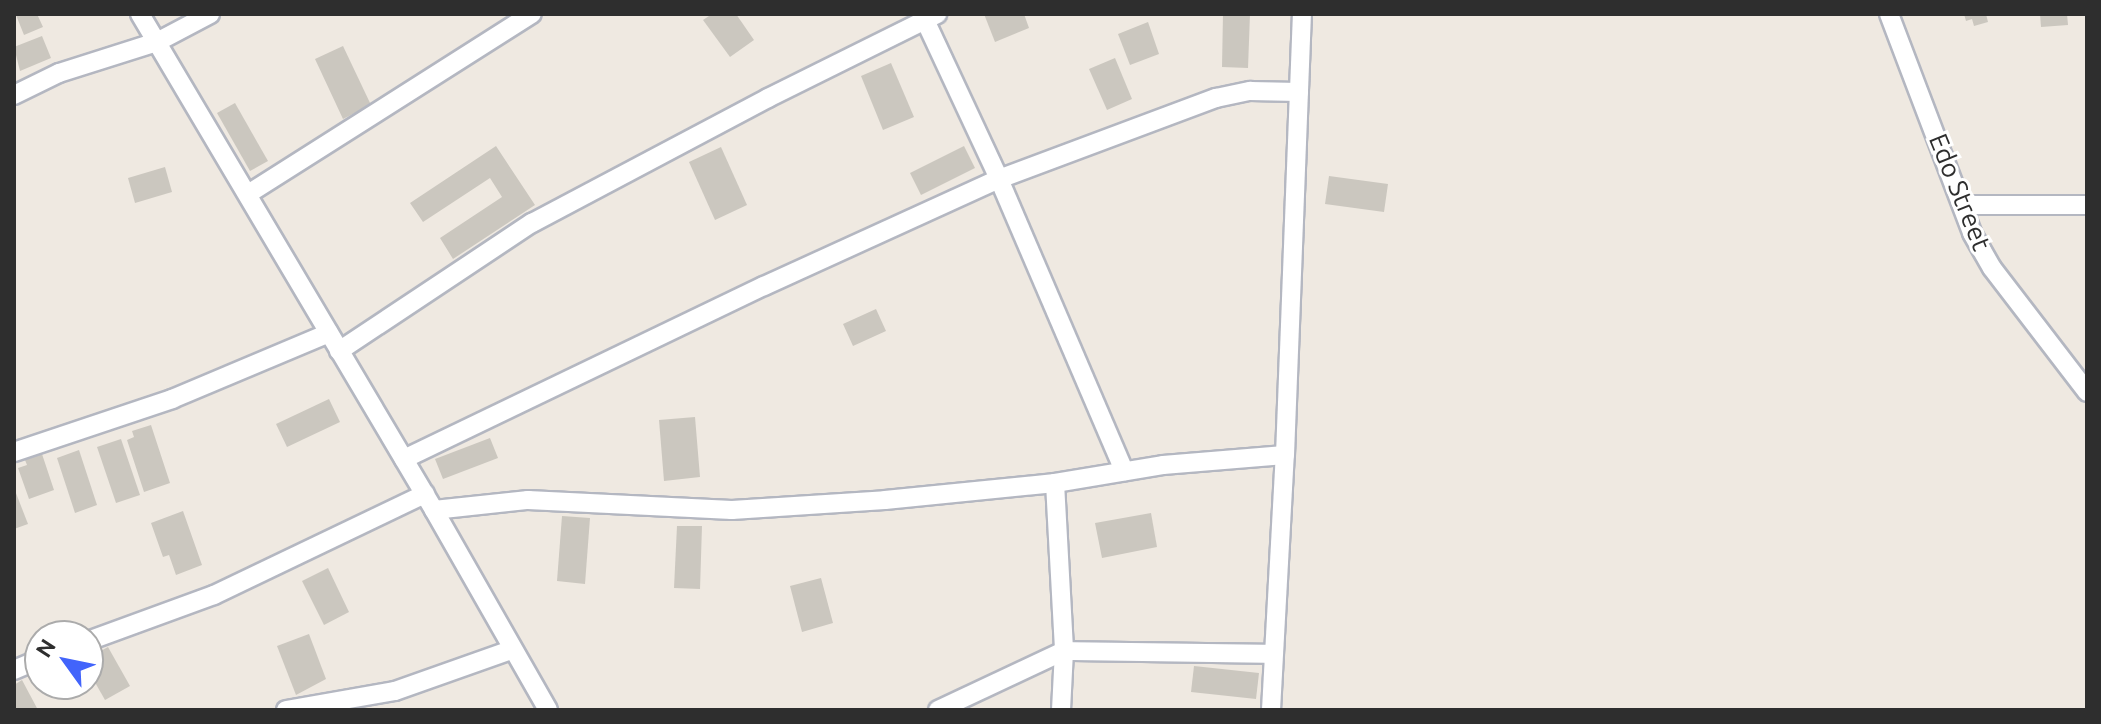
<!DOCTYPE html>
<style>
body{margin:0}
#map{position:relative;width:2101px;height:724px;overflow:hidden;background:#efe9e1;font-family:Ubuntu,sans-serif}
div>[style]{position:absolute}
.building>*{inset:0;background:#cbc7bf}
.roads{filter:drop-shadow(2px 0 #b4b7c1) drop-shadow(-2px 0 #b4b7c1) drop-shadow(0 2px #b4b7c1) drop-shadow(0 -2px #b4b7c1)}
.street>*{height:18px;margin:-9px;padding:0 9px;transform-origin:9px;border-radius:9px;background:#fff}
span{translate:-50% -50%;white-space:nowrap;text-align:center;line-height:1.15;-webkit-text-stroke:6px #fff;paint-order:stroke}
.street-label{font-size:26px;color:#2e2e2e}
.frame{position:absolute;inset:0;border:16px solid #2e2e2e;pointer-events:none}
.north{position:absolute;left:24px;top:620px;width:80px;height:80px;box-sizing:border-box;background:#fff;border:2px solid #ababab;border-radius:50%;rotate:303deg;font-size:22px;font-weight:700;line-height:32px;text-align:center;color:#2e2e2e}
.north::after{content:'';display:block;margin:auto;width:28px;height:36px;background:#4264fb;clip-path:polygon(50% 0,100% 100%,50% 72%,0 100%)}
</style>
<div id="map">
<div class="building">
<i style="clip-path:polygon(37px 14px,43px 27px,24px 35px,16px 15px)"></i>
<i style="clip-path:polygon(712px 14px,736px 14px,754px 40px,730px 57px,703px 20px)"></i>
<i style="clip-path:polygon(984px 14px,1024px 14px,1029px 28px,995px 42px)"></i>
<i style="clip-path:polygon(1223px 14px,1250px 14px,1248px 68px,1222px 67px)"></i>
<i style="clip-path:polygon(1964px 14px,1986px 14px,1988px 22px,1974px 26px,1972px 19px,1966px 21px)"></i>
<i style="clip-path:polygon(2040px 14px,2067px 14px,2068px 25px,2041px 27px)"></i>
<i style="clip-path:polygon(1148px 22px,1159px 54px,1130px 65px,1118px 34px)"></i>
<i style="clip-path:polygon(42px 36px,51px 58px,20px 71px,14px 47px)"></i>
<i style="clip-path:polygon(343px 46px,371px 105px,343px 119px,315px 59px)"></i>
<i style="clip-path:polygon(1115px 58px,1132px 99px,1107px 110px,1089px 69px)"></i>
<i style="clip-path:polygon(891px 63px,914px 117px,883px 130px,861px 76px)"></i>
<i style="clip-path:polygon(235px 103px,268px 161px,250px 171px,217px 113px)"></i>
<i style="clip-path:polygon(496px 146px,535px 205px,453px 259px,440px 238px,502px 197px,490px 178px,423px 222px,410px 203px)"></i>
<i style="clip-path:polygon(964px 146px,975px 168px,921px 195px,910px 173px)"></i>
<i style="clip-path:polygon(721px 147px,747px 205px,715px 220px,689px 162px)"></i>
<i style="clip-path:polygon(165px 167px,172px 192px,135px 203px,128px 178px)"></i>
<i style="clip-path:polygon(1329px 176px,1388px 184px,1384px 212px,1325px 204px)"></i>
<i style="clip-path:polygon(876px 309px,886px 331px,853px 346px,843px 324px)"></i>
<i style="clip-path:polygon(329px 399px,340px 422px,287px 447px,276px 424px)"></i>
<i style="clip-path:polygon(695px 417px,700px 477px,664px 481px,659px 420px)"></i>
<i style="clip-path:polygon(151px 425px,170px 483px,144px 492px,127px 440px,134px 437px,132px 431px)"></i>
<i style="clip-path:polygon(490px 438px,498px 458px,443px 479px,435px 459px)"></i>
<i style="clip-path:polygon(121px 439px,140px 495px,116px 503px,97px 447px)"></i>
<i style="clip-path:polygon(79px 450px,97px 505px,75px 513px,57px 458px)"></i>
<i style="clip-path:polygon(42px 454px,54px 490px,29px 499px,18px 468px,27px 465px,25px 460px)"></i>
<i style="clip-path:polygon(14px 488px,28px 524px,14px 529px)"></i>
<i style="clip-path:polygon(183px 511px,202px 565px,176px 575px,169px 555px,163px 557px,151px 523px)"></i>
<i style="clip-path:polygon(1151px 513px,1157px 547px,1102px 558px,1095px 523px)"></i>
<i style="clip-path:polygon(562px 516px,590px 518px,585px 584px,557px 581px)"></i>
<i style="clip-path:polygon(677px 526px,702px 526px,700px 589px,674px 588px)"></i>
<i style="clip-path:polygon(328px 568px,349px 612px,324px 625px,302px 581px)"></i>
<i style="clip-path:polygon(821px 578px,833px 623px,802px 632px,790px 586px)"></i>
<i style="clip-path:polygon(309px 634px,326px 679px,296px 695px,277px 646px)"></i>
<i style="clip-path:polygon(108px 647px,130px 686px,105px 700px,88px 670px,88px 658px)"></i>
<i style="clip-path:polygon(1194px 666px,1259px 673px,1256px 699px,1191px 692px)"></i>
<i style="clip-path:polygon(22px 680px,38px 710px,14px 710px,14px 685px)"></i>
</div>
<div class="roads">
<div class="street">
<i style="left:140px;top:14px;width:577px;rotate:59.34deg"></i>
<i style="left:434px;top:510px;width:230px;rotate:60.3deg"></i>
<i style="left:1889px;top:14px;width:234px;rotate:69.2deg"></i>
<i style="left:1972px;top:233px;width:40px;rotate:60.3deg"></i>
<i style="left:1992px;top:268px;width:156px;rotate:52.5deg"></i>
<i style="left:925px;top:20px;width:175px;rotate:65deg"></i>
<i style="left:999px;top:179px;width:318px;rotate:66.8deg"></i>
<i style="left:14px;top:95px;width:50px;rotate:-26.1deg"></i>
<i style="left:59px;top:73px;width:103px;rotate:-17.6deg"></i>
<i style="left:157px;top:42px;width:60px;rotate:-27.8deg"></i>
<i style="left:248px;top:194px;width:336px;rotate:-32.4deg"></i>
<i style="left:1964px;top:205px;width:123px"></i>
<i style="left:339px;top:351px;width:232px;rotate:-33.6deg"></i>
<i style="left:532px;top:223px;width:267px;rotate:-27.9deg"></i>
<i style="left:768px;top:98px;width:189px;rotate:-26.4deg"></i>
<i style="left:14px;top:452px;width:167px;rotate:-18.5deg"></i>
<i style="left:172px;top:399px;width:170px;rotate:-22.8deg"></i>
<i style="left:404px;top:459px;width:399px;rotate:-25.7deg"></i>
<i style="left:764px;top:286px;width:258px;rotate:-24.5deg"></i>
<i style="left:999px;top:179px;width:232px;rotate:-20.5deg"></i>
<i style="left:1216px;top:98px;width:35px;rotate:-12deg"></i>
<i style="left:1250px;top:91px;width:49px;rotate:1.2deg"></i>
<i style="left:1055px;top:483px;width:168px;rotate:86.9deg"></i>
<i style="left:1064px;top:651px;width:59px;rotate:92.9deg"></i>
<i style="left:434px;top:510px;width:95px;rotate:-6.1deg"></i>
<i style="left:528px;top:500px;width:204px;rotate:2.8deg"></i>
<i style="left:732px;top:510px;width:153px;rotate:-3.7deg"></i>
<i style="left:885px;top:500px;width:171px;rotate:-5.7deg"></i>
<i style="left:1055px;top:483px;width:109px;rotate:-9.5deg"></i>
<i style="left:1163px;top:465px;width:122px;rotate:-4.7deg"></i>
<i style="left:88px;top:641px;width:134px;rotate:-20.1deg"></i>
<i style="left:214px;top:595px;width:234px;rotate:-25.6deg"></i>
<i style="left:14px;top:670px;width:28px;rotate:-23deg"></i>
<i style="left:286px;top:710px;width:111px;rotate:-9.9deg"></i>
<i style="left:395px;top:691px;width:123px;rotate:-19.5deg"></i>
<i style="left:938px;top:710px;width:139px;rotate:-25.1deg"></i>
<i style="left:1064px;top:651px;width:209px;rotate:0.8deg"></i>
<i style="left:1271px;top:710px;width:255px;rotate:-86.9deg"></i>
<i style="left:1285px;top:455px;width:441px;rotate:-87.8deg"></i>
</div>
</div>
<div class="street-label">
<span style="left:1960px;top:192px;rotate:68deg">Edo Street</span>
</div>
<div class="frame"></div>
<div class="north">N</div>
</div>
